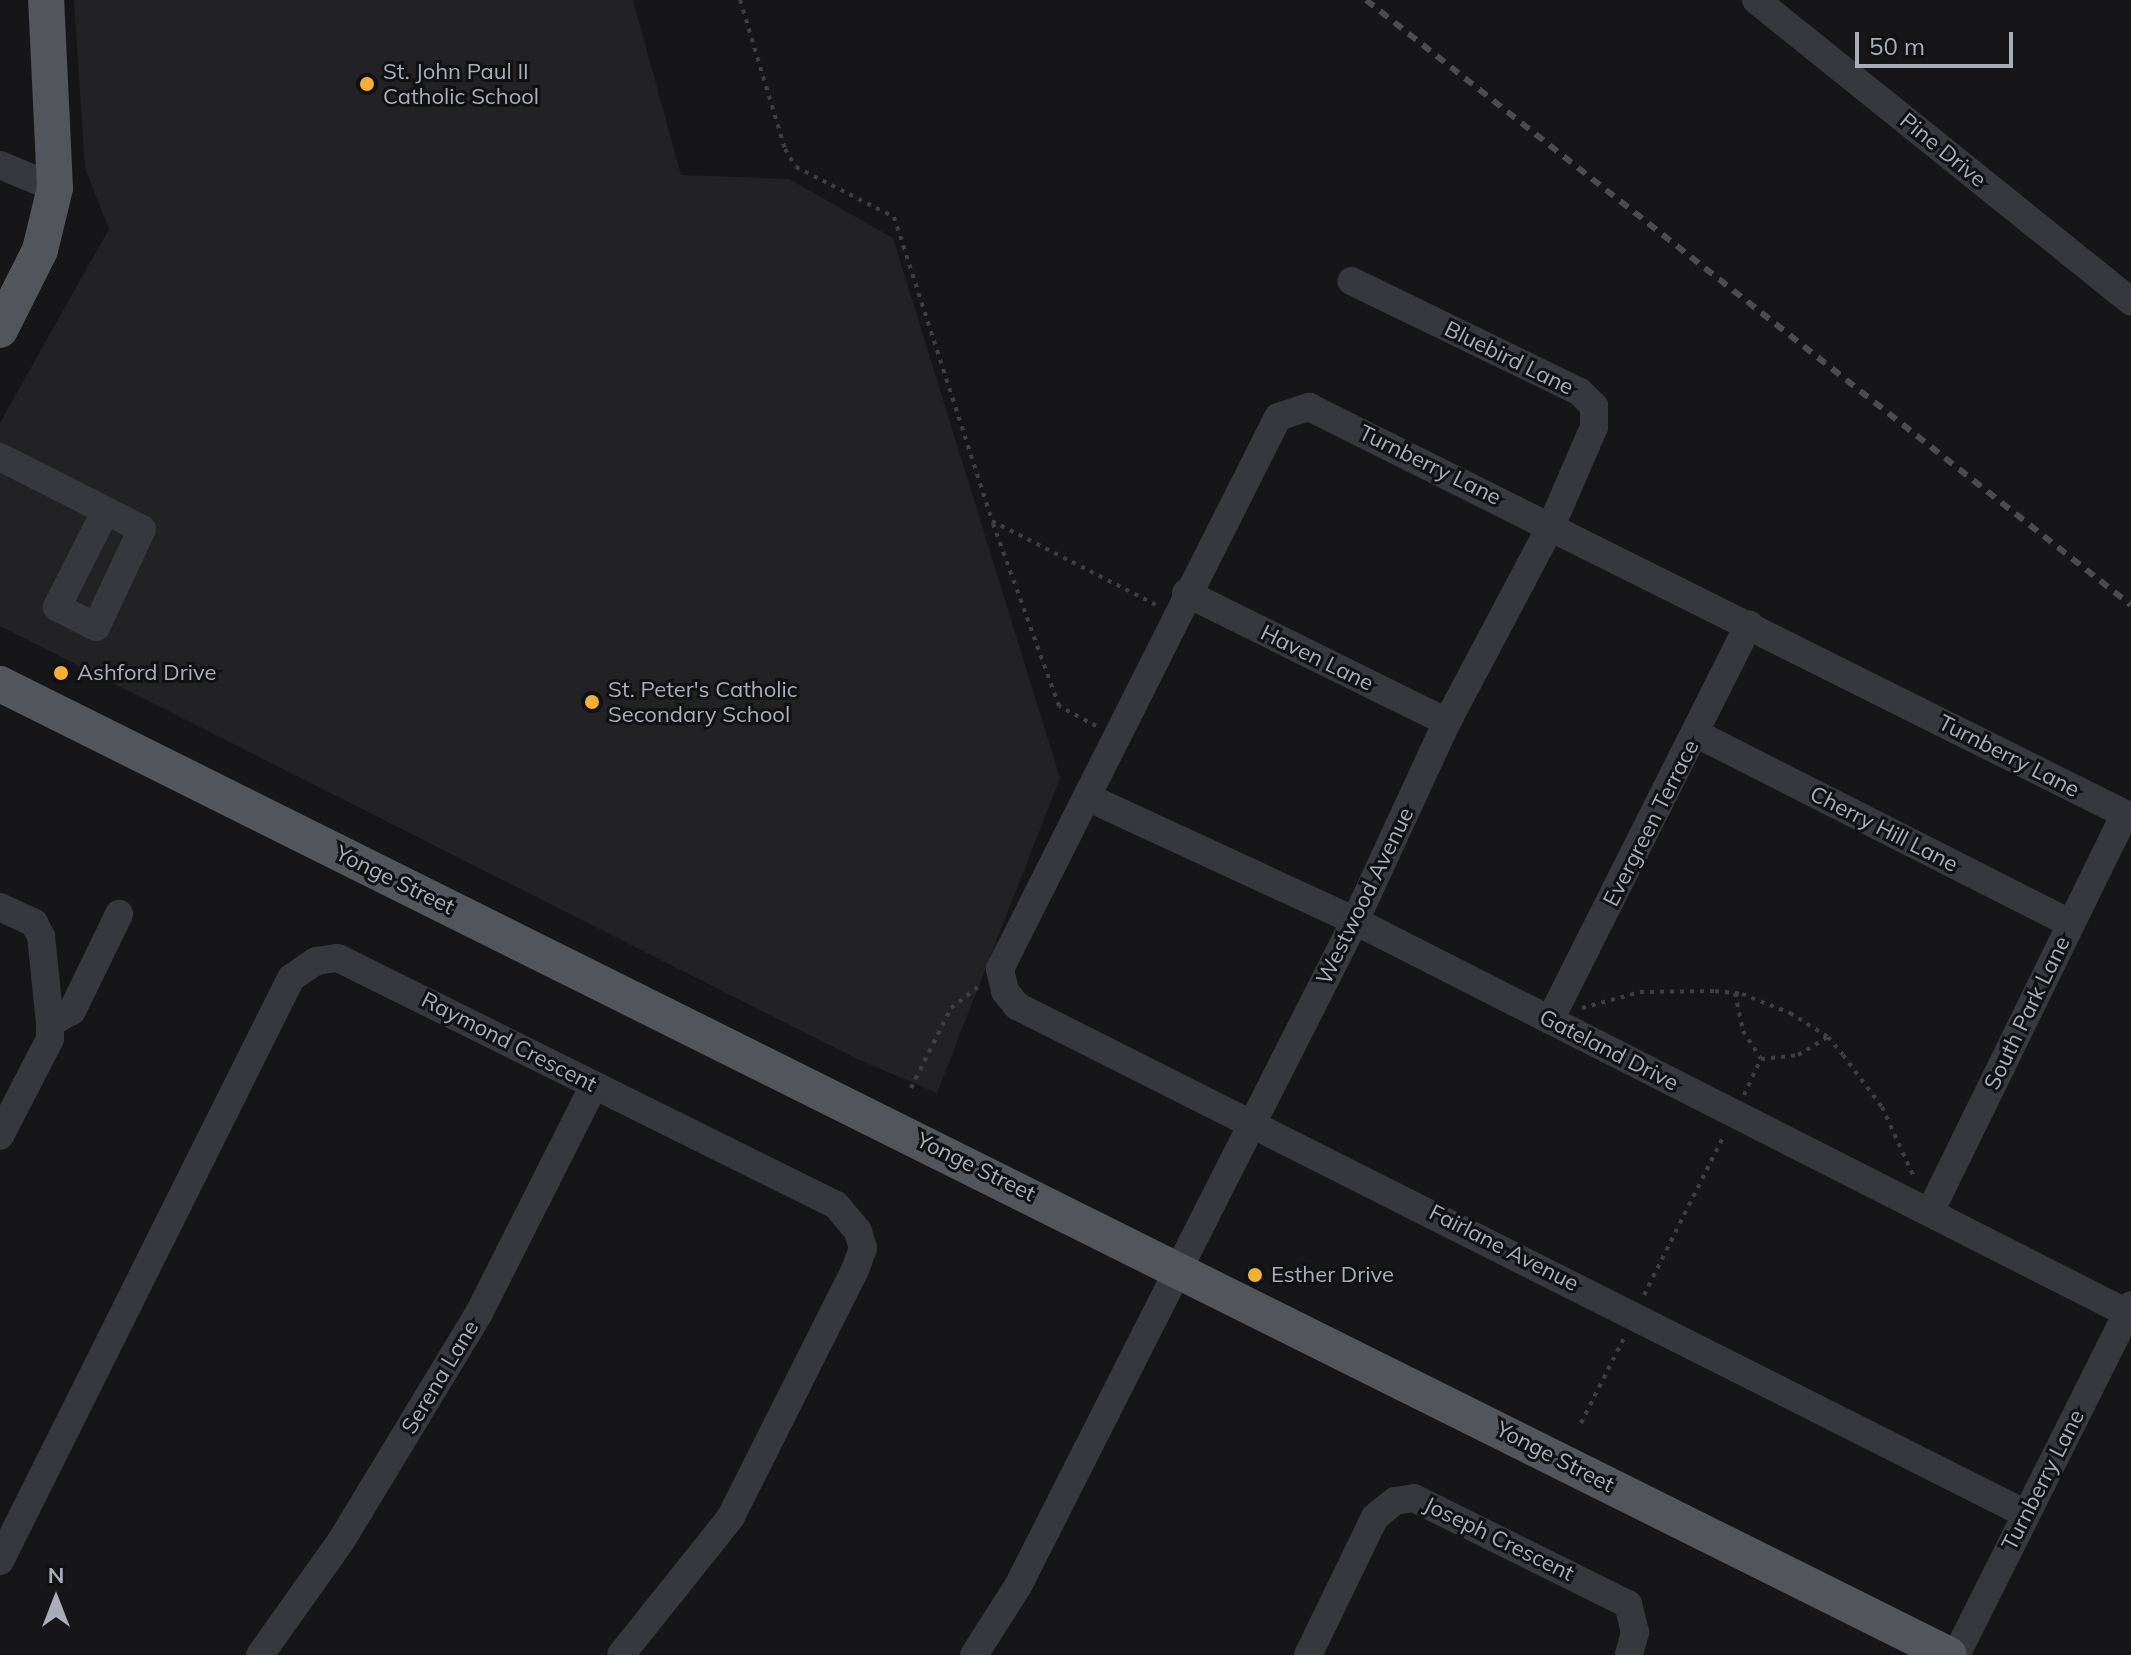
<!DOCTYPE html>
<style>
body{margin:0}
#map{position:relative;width:2131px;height:1655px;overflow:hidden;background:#161618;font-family:Mulish,sans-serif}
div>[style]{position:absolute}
.built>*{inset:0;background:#222225}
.path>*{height:4px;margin-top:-2px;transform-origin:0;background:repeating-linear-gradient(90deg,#3d3f44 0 4px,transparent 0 10px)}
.minor>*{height:28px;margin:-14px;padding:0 14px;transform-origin:14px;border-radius:14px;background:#37383d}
.major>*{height:36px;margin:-18px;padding:0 18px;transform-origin:18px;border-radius:18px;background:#53555c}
.rail>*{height:6px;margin-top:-3px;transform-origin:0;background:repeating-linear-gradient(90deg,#4a4c52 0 10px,transparent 0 18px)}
.dots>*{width:22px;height:22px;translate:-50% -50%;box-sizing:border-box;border:4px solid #111113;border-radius:50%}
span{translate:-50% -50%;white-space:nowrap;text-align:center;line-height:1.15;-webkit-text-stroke:6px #111113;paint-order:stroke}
.poi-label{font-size:22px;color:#a8adb8}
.left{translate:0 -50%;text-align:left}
.street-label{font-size:22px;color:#a8adb8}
.north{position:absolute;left:16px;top:1559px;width:80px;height:80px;-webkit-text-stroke:6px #111113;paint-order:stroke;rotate:0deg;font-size:22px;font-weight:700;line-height:32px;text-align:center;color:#a8adb8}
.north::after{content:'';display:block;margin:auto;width:28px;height:36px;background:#a8adb8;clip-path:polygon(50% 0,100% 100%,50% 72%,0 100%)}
.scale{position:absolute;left:1855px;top:32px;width:158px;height:36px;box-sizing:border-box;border:4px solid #a8adb8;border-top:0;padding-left:10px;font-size:24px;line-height:28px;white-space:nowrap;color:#a8adb8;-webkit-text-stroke:6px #111113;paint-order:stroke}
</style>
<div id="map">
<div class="built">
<i style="clip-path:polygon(74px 0,633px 0,681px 175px,789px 179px,893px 238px,1060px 778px,937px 1093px,855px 1058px,0 626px,0 423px,109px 229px,85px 168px)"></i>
</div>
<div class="path">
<i style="left:740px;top:0;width:156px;rotate:73.2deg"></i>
<i style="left:785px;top:149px;width:21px;rotate:59deg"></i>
<i style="left:796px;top:167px;width:110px;rotate:27deg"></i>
<i style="left:894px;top:217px;width:319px;rotate:72.1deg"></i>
<i style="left:1096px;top:726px;width:42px;rotate:-151.6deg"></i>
<i style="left:1059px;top:706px;width:197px;rotate:-109.9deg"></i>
<i style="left:992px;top:521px;width:184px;rotate:27.1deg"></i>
<i style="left:1735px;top:993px;width:39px;rotate:78deg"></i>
<i style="left:1743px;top:1031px;width:33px;rotate:57deg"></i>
<i style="left:1582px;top:1008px;width:60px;rotate:-15.4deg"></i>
<i style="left:1640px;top:992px;width:75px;rotate:-0.8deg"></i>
<i style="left:1715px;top:991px;width:27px;rotate:6deg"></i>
<i style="left:1742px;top:994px;width:52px;rotate:21.6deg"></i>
<i style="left:1790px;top:1013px;width:45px;rotate:32.3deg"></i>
<i style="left:1828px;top:1037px;width:23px;rotate:50deg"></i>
<i style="left:1843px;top:1055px;width:65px;rotate:53.1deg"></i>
<i style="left:1882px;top:1107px;width:75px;rotate:65.5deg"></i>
<i style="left:911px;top:1088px;width:89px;rotate:-63.4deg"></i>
<i style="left:951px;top:1008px;width:34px;rotate:-38deg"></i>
<i style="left:1744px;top:1095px;width:40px;rotate:-65deg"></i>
<i style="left:1761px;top:1059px;width:37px;rotate:-6deg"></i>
<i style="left:1798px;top:1055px;width:35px;rotate:-31deg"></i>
<i style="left:1644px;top:1295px;width:179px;rotate:-63.4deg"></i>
<i style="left:1581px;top:1423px;width:97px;rotate:-63.2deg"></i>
</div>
<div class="minor">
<i style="left:1756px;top:0;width:481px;rotate:38.8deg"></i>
<i style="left:0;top:165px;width:60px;rotate:22.7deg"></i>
<i style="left:0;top:457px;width:159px;rotate:26.9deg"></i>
<i style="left:142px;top:529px;width:108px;rotate:115.1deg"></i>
<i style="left:96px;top:627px;width:44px;rotate:-152.9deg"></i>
<i style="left:57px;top:607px;width:106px;rotate:-63.2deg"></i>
<i style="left:1186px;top:593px;width:291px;rotate:26.3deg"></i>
<i style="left:1697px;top:734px;width:419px;rotate:26.9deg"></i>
<i style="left:1087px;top:797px;width:295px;rotate:24.8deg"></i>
<i style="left:1355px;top:921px;width:866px;rotate:26.92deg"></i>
<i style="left:0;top:907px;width:38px;rotate:25deg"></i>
<i style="left:34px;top:923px;width:15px;rotate:62deg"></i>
<i style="left:41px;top:936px;width:87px;rotate:84.1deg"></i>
<i style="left:50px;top:1023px;width:16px;rotate:90deg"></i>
<i style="left:50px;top:1039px;width:109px;rotate:117.3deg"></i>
<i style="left:1550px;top:1020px;width:443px;rotate:-63.3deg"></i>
<i style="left:50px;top:1023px;width:25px;rotate:-29deg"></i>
<i style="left:72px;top:1011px;width:108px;rotate:-64.1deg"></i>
<i style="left:1930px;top:1212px;width:443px;rotate:-63.9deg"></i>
<i style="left:2026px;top:1514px;width:1130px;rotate:-153.28deg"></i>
<i style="left:1017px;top:1006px;width:19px;rotate:-129deg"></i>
<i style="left:1005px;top:991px;width:23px;rotate:-103deg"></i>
<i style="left:1000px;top:969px;width:618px;rotate:-63.27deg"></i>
<i style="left:1278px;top:417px;width:33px;rotate:-18deg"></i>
<i style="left:1309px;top:407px;width:919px;rotate:26.51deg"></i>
<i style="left:0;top:1561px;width:652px;rotate:-63.47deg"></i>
<i style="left:291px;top:978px;width:30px;rotate:-34deg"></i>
<i style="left:316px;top:961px;width:22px;rotate:-8deg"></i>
<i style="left:338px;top:958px;width:556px;rotate:26.38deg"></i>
<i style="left:836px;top:1205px;width:34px;rotate:50deg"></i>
<i style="left:858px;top:1231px;width:18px;rotate:74deg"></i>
<i style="left:863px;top:1248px;width:23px;rotate:110deg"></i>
<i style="left:855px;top:1270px;width:276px;rotate:116.7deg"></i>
<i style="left:731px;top:1517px;width:176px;rotate:128.6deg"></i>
<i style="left:260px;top:1655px;width:140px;rotate:-54.6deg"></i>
<i style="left:341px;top:1541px;width:267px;rotate:-58.8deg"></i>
<i style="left:479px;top:1313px;width:255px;rotate:-63.2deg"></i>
<i style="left:974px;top:1655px;width:82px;rotate:-57.5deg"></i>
<i style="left:1018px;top:1586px;width:746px;rotate:-63.13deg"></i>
<i style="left:1355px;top:921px;width:219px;rotate:-65.2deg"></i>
<i style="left:1447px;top:722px;width:224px;rotate:-62.1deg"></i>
<i style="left:1552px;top:524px;width:106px;rotate:-66.6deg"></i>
<i style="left:1594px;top:427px;width:21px;rotate:-90deg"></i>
<i style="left:1594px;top:406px;width:20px;rotate:-135deg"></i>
<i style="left:1580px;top:392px;width:254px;rotate:-154.1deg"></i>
<i style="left:1308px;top:1655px;width:153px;rotate:-64.1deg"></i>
<i style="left:1375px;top:1517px;width:26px;rotate:-39deg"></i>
<i style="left:1395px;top:1501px;width:19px;rotate:-9deg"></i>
<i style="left:1414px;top:1498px;width:239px;rotate:26.4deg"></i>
<i style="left:1628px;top:1604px;width:29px;rotate:76deg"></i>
<i style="left:1635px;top:1632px;width:24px;rotate:105deg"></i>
<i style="left:1956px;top:1655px;width:391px;rotate:-63.4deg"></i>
</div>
<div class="major">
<i style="left:0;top:330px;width:89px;rotate:-63.4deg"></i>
<i style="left:40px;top:250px;width:64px;rotate:-76.4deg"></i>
<i style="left:55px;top:188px;width:188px;rotate:-92.7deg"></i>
<i style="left:0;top:684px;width:2177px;rotate:26.48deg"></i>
</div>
<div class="rail">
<i style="left:1366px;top:0;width:975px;rotate:38.34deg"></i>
</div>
<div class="dots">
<i style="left:367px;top:84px;background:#f2b134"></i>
<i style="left:61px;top:673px;background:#f2b134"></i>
<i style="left:592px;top:702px;background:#f2b134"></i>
<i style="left:1255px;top:1275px;background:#f2b134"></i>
</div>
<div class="poi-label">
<span class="left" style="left:383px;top:84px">St. John Paul II<br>Catholic School</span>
<span class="left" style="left:77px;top:673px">Ashford Drive</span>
<span class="left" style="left:608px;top:702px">St. Peter's Catholic<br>Secondary School</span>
<span class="left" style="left:1271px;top:1275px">Esther Drive</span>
</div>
<div class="street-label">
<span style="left:1943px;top:150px;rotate:39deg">Pine Drive</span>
<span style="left:1509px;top:358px;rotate:26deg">Bluebird Lane</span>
<span style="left:1430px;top:465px;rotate:26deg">Turnberry Lane</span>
<span style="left:1317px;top:658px;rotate:26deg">Haven Lane</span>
<span style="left:2009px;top:756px;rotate:27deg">Turnberry Lane</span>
<span style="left:1651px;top:823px;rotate:-63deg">Evergreen Terrace</span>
<span style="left:1884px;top:829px;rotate:27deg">Cherry Hill Lane</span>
<span style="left:395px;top:880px;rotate:26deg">Yonge Street</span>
<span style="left:1365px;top:896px;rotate:-64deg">Westwood Avenue</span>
<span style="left:2027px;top:1013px;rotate:-64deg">South Park Lane</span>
<span style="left:509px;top:1042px;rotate:27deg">Raymond Crescent</span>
<span style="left:1609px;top:1050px;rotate:27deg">Gateland Drive</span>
<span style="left:976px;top:1167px;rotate:26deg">Yonge Street</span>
<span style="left:1504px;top:1248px;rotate:27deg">Fairlane Avenue</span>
<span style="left:440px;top:1377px;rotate:-59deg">Serena Lane</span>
<span style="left:1555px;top:1457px;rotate:27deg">Yonge Street</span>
<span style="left:2043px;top:1480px;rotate:-63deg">Turnberry Lane</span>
<span style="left:1499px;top:1539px;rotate:26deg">Joseph Crescent</span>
</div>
<div class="north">N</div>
<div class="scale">50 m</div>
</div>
